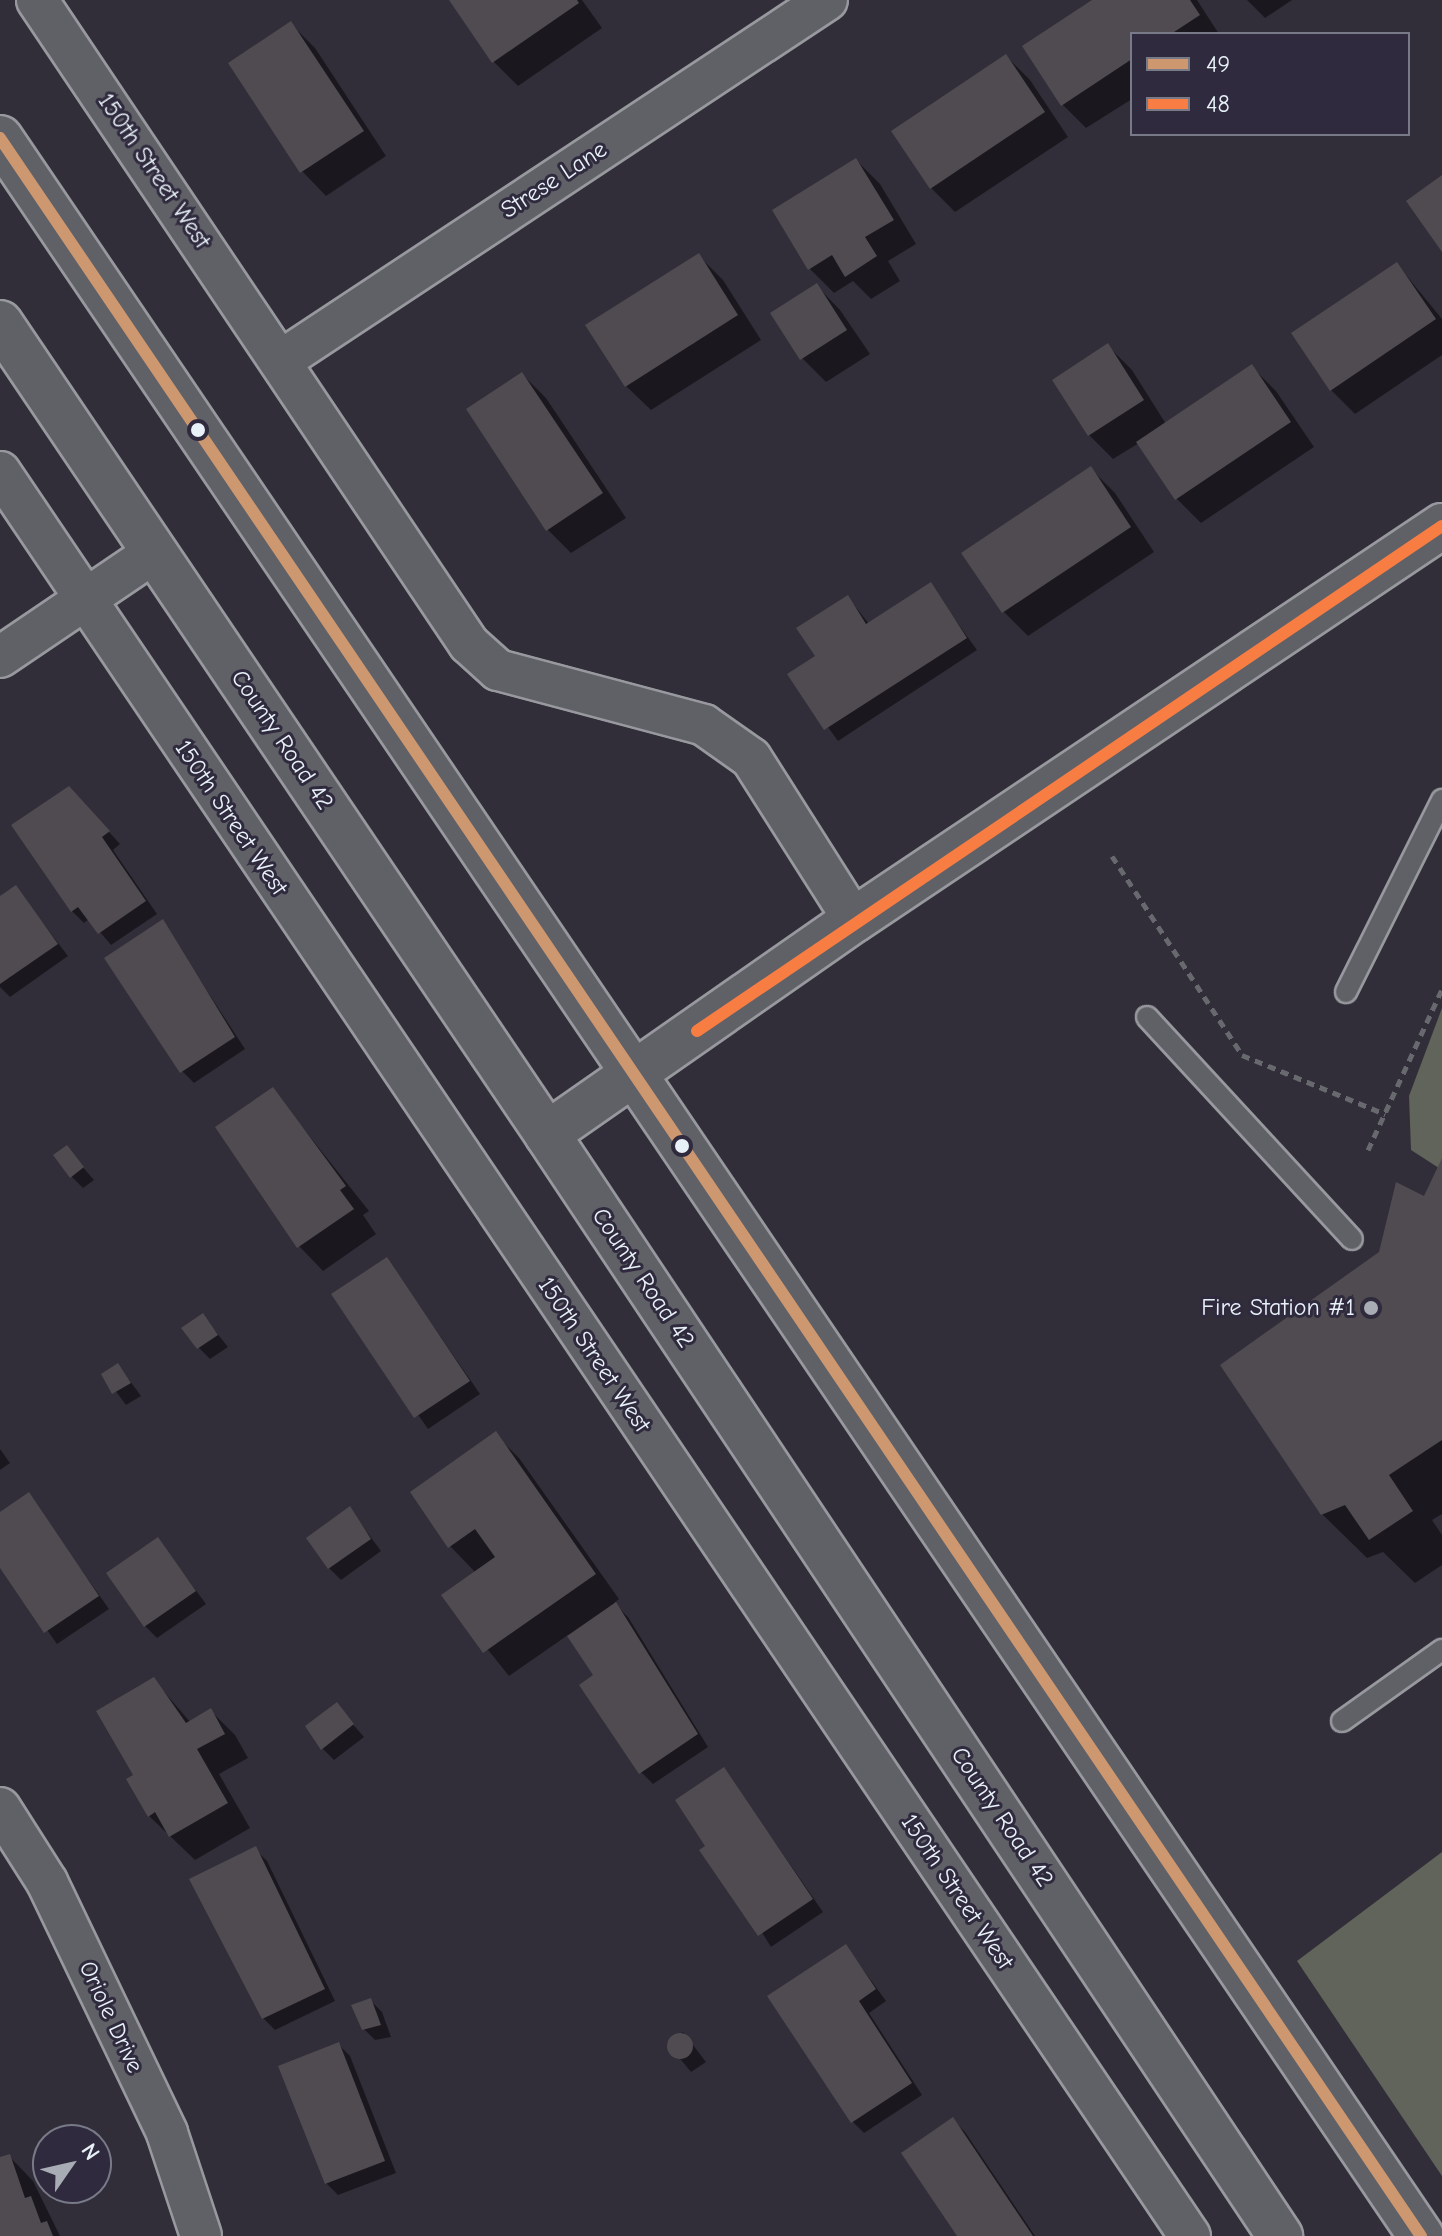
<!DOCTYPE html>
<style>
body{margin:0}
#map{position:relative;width:1442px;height:2236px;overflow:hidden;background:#312e39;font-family:"Comic Neue",sans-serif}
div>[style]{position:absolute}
.green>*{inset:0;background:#60645a}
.shadow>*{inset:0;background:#0007}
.building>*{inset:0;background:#504b51}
.round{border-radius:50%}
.path>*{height:5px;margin-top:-2.5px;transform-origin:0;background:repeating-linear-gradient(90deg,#68686f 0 8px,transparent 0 14px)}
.roads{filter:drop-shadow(2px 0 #98999f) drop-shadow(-2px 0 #98999f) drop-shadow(0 2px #98999f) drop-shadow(0 -2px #98999f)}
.service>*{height:20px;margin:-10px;padding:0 10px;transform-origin:10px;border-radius:10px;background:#606067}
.minor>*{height:40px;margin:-20px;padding:0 20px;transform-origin:20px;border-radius:20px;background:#606067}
.tertiary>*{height:44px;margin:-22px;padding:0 22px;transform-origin:22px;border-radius:22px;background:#606067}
.trunk>*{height:44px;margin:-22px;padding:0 22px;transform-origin:22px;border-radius:22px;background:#606067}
.bus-1>*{height:12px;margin:-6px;padding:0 6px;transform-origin:6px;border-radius:6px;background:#cd976f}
.bus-2>*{height:12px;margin:-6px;padding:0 6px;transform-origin:6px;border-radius:6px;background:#f77d43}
.dots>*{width:22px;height:22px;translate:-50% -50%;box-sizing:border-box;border:4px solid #2f2a3d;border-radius:50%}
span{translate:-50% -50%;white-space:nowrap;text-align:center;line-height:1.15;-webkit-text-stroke:6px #2f2a3d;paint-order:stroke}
.street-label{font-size:24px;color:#e8f1f8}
.poi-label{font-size:24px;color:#e8f1f8}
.right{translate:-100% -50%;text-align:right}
.legend{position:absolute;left:1130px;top:32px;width:280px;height:104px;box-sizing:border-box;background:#2f2a3d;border:2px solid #797a88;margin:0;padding:10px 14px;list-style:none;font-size:24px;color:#e8f1f8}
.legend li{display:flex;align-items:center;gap:16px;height:40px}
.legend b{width:40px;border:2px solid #797a88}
.north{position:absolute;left:32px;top:2124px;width:80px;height:80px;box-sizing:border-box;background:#2f2a3d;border:2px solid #797a88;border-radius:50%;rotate:56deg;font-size:22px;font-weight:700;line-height:32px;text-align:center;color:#e8f1f8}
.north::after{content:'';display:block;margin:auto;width:28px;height:36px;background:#a8adb5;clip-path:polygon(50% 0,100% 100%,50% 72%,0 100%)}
</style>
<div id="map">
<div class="green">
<i style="clip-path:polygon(1442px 1008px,1442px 1170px,1411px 1150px,1409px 1096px)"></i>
<i style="clip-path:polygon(1442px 1852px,1442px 2176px,1297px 1961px)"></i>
</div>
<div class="shadow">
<i style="clip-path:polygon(451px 0,582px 0,602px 28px,518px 86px,494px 62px)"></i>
<i style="clip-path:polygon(1096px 0,1197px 0,1219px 34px,1132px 34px,1132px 99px,1086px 128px,1062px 104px)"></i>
<i style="clip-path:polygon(1247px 0,1292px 0,1265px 18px)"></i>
<i style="clip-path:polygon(291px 24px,315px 48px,386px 156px,326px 196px,302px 171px)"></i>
<i style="clip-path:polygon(1006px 56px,1030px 80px,1068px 137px,955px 212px,931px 188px)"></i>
<i style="clip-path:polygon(856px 160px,880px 184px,916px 244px,888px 261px,900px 281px,871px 299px,853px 281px,834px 293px,810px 269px)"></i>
<i style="clip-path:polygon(699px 256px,723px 280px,761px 340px,651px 410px,626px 386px)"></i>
<i style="clip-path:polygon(1397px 264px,1442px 319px,1442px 355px,1355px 414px,1331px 390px)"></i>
<i style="clip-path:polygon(816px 285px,840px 310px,870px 354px,826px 382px,802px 358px)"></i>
<i style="clip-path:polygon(1108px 346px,1132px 370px,1166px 424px,1252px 367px,1276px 391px,1314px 447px,1201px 523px,1177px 499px,1139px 443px,1113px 459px,1089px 435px)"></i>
<i style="clip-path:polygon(522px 374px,546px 398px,626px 518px,571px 553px,547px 529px)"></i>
<i style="clip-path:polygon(1091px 469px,1115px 493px,1154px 552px,1028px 636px,1004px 612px,964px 553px)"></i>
<i style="clip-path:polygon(930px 585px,977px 650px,838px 741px,790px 675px,818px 657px,848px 597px,869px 624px)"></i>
<i style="clip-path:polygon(80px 800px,120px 844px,113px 850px,157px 914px,111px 945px,89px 919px,84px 923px,72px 911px)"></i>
<i style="clip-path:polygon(16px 888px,68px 956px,10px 997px,0 987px,0 899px)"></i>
<i style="clip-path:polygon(162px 922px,245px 1049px,194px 1083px,182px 1071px)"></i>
<i style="clip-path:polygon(272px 1089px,369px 1211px,363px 1215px,376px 1234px,323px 1271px,299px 1246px)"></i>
<i style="clip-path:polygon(66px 1148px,94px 1180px,83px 1188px,72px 1177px)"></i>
<i style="clip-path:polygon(1442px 1163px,1442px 1514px,1432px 1520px,1442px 1535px,1442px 1565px,1415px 1583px,1383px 1552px,1367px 1558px,1322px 1514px,1381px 1253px,1425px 1198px)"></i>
<i style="clip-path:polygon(387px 1259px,480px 1394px,428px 1429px,334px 1294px)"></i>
<i style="clip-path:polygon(203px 1316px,228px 1347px,210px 1359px,198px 1347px)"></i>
<i style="clip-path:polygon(118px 1365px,141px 1396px,126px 1405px,103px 1374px)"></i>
<i style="clip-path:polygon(495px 1434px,519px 1458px,619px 1599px,614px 1603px,628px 1617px,708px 1747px,653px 1784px,641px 1772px,596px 1676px,568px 1635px,509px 1676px,444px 1595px,476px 1573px,450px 1546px)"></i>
<i style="clip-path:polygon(0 1449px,10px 1463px,0 1470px)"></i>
<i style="clip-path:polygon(28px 1495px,109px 1609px,57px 1644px,0 1564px,0 1514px)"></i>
<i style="clip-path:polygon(350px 1509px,381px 1551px,341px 1580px,329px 1568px)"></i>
<i style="clip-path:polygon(158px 1539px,206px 1604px,157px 1638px,145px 1626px)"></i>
<i style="clip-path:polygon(154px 1680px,191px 1723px,211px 1711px,235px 1735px,248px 1758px,219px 1774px,250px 1828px,195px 1860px,149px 1816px,136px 1776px)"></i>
<i style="clip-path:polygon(336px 1705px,364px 1737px,334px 1760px,322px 1748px)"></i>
<i style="clip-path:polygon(724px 1769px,823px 1912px,771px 1947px,708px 1846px)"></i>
<i style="clip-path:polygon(255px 1849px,267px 1861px,335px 2001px,275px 2030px,263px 2018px)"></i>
<i style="clip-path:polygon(846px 1946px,886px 2001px,869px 2013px,922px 2095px,864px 2133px,853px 2122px)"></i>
<i style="clip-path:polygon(370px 2000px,382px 2012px,391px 2037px,375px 2040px,363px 2028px)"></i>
<i style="clip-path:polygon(683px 2032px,706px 2062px,691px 2072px,667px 2043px)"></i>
<i style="clip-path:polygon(338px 2044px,350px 2056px,396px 2173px,338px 2195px,326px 2183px)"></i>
<i style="clip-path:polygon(953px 2120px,965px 2132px,1035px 2236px,960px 2236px)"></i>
<i style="clip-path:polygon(9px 2156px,33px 2181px,60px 2236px,0 2236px,0 2160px)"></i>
</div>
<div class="building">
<i style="clip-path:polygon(449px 0,577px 0,579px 3px,492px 63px)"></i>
<i style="clip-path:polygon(1092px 0,1190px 0,1200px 15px,1171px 34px,1132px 34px,1132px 59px,1061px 106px,1022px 46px)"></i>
<i style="clip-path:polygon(291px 21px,364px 131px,300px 173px,228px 63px)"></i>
<i style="clip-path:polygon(1006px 54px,1045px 112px,930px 189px,891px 131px)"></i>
<i style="clip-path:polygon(856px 158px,894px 220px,865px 237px,877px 256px,845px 277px,832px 255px,808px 270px,772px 210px)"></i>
<i style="clip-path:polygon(1442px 175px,1442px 252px,1406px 201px)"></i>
<i style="clip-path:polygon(699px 253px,738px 315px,625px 387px,585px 325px)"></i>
<i style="clip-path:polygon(1397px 262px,1436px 319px,1330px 391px,1291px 333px)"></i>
<i style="clip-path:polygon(817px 283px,847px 330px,800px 360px,770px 313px)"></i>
<i style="clip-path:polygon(1108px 343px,1144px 400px,1088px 436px,1052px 380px)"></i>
<i style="clip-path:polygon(1252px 364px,1291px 422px,1175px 500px,1136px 442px)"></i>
<i style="clip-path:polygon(522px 372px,603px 493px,546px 531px,466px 409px)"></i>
<i style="clip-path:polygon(1091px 466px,1131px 527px,1002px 613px,961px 553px)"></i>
<i style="clip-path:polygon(931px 582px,967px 638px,824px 730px,787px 674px,815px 656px,796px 628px,848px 595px,866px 624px)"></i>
<i style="clip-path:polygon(69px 786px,110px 831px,102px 837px,146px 901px,98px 934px,78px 907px,71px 912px,11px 825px)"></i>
<i style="clip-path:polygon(16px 885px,58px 944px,0 984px,0 896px)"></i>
<i style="clip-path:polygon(163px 919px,235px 1037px,180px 1073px,104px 958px)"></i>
<i style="clip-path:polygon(273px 1087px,346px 1186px,340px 1190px,354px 1209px,297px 1248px,215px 1127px)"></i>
<i style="clip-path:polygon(67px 1145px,84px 1167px,70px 1178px,53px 1155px)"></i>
<i style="clip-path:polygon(1442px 1158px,1442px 1440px,1389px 1475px,1413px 1511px,1369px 1540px,1345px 1505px,1321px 1515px,1220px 1365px,1379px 1252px,1396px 1182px,1424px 1196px)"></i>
<i style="clip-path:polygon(387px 1257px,470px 1381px,414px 1418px,331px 1294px)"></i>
<i style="clip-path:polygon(203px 1313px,218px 1335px,197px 1349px,181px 1328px)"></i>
<i style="clip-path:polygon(118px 1363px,131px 1383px,112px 1394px,101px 1374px)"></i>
<i style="clip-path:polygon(496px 1431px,596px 1574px,483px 1653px,441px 1595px,495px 1557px,475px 1529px,448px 1548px,410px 1492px)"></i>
<i style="clip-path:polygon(29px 1492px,99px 1596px,44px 1633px,0 1568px,0 1512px)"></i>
<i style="clip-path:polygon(350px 1506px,371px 1539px,328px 1569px,306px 1538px)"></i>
<i style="clip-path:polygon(158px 1537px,196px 1591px,144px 1627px,106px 1573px)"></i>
<i style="clip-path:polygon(616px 1602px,698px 1734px,639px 1774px,579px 1685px,593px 1675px,567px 1636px)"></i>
<i style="clip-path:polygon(154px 1677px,186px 1723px,211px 1708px,225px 1734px,197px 1749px,228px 1803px,169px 1837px,155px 1812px,148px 1817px,126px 1779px,133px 1775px,96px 1711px)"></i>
<i style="clip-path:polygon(337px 1702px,354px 1724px,321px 1750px,305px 1726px)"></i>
<i style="clip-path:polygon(724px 1767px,813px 1899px,758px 1936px,699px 1850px,705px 1846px,675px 1800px)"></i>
<i style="clip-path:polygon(256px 1846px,325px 1989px,262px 2019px,189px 1879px)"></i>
<i style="clip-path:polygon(846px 1944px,876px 1989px,859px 2001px,912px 2083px,851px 2123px,767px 1996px)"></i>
<i style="clip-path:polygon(371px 1998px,381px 2025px,362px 2030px,351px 2005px)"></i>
<i class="round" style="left:667px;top:2033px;width:26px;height:26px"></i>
<i style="clip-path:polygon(339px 2042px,385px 2161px,325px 2184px,278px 2066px)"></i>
<i style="clip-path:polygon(953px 2117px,1033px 2236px,957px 2236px,901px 2153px)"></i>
<i style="clip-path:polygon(10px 2154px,25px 2198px,31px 2196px,41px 2223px,47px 2221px,53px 2236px,0 2236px,0 2157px)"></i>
</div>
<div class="path">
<i style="left:1112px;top:856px;width:238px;rotate:56.8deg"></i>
<i style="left:1242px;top:1055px;width:155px;rotate:22.4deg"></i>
<i style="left:1368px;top:1150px;width:177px;rotate:-65.3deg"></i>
</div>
<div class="roads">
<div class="service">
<i style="left:1346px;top:992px;width:215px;rotate:-63.4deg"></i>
<i style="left:1147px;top:1017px;width:302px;rotate:47.3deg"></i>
<i style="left:1342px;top:1721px;width:123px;rotate:-35.4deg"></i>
</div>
<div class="minor">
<i style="left:37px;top:0;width:775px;rotate:56.15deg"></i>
<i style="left:469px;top:644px;width:39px;rotate:42deg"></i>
<i style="left:498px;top:670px;width:213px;rotate:14.9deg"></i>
<i style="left:704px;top:725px;width:57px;rotate:35.1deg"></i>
<i style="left:751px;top:758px;width:192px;rotate:57.6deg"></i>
<i style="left:282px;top:360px;width:653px;rotate:-33.45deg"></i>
<i style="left:0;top:472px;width:2128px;rotate:56deg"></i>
<i style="left:0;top:657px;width:187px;rotate:-34.1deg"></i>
<i style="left:0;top:1808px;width:88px;rotate:57.6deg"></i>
<i style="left:47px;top:1882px;width:278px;rotate:64.4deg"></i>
<i style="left:167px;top:2133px;width:108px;rotate:71.7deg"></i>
</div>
<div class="tertiary">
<i style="left:547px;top:1134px;width:374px;rotate:-34.9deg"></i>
<i style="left:854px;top:920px;width:708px;rotate:-33.82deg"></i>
</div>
<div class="trunk">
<i style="left:0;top:138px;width:2534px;rotate:55.89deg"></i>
<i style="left:0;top:323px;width:978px;rotate:56deg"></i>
<i style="left:547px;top:1134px;width:1324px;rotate:56.37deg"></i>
</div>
</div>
<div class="bus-1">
<i style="left:0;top:138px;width:2534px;rotate:55.89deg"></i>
</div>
<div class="bus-2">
<i style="left:697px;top:1031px;width:900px;rotate:-34.13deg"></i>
</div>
<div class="dots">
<i style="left:198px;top:430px;background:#e8f1f8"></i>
<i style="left:682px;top:1146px;background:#e8f1f8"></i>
<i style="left:1371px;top:1308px;background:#a8adb5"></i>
</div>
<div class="street-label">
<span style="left:154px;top:171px;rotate:56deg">150th Street West</span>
<span style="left:554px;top:180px;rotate:-33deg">Strese Lane</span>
<span style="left:282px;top:740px;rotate:56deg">County Road 42</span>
<span style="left:231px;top:818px;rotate:56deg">150th Street West</span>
<span style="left:643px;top:1278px;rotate:56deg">County Road 42</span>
<span style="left:594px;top:1355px;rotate:56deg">150th Street West</span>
<span style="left:1002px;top:1817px;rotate:56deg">County Road 42</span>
<span style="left:957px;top:1892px;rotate:56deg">150th Street West</span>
<span style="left:111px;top:2017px;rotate:65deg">Oriole Drive</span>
</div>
<div class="poi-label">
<span class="right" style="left:1355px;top:1308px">Fire Station #1</span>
</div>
<ul class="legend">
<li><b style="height:10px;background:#cd976f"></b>49</li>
<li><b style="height:10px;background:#f77d43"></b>48</li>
</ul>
<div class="north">N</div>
</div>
